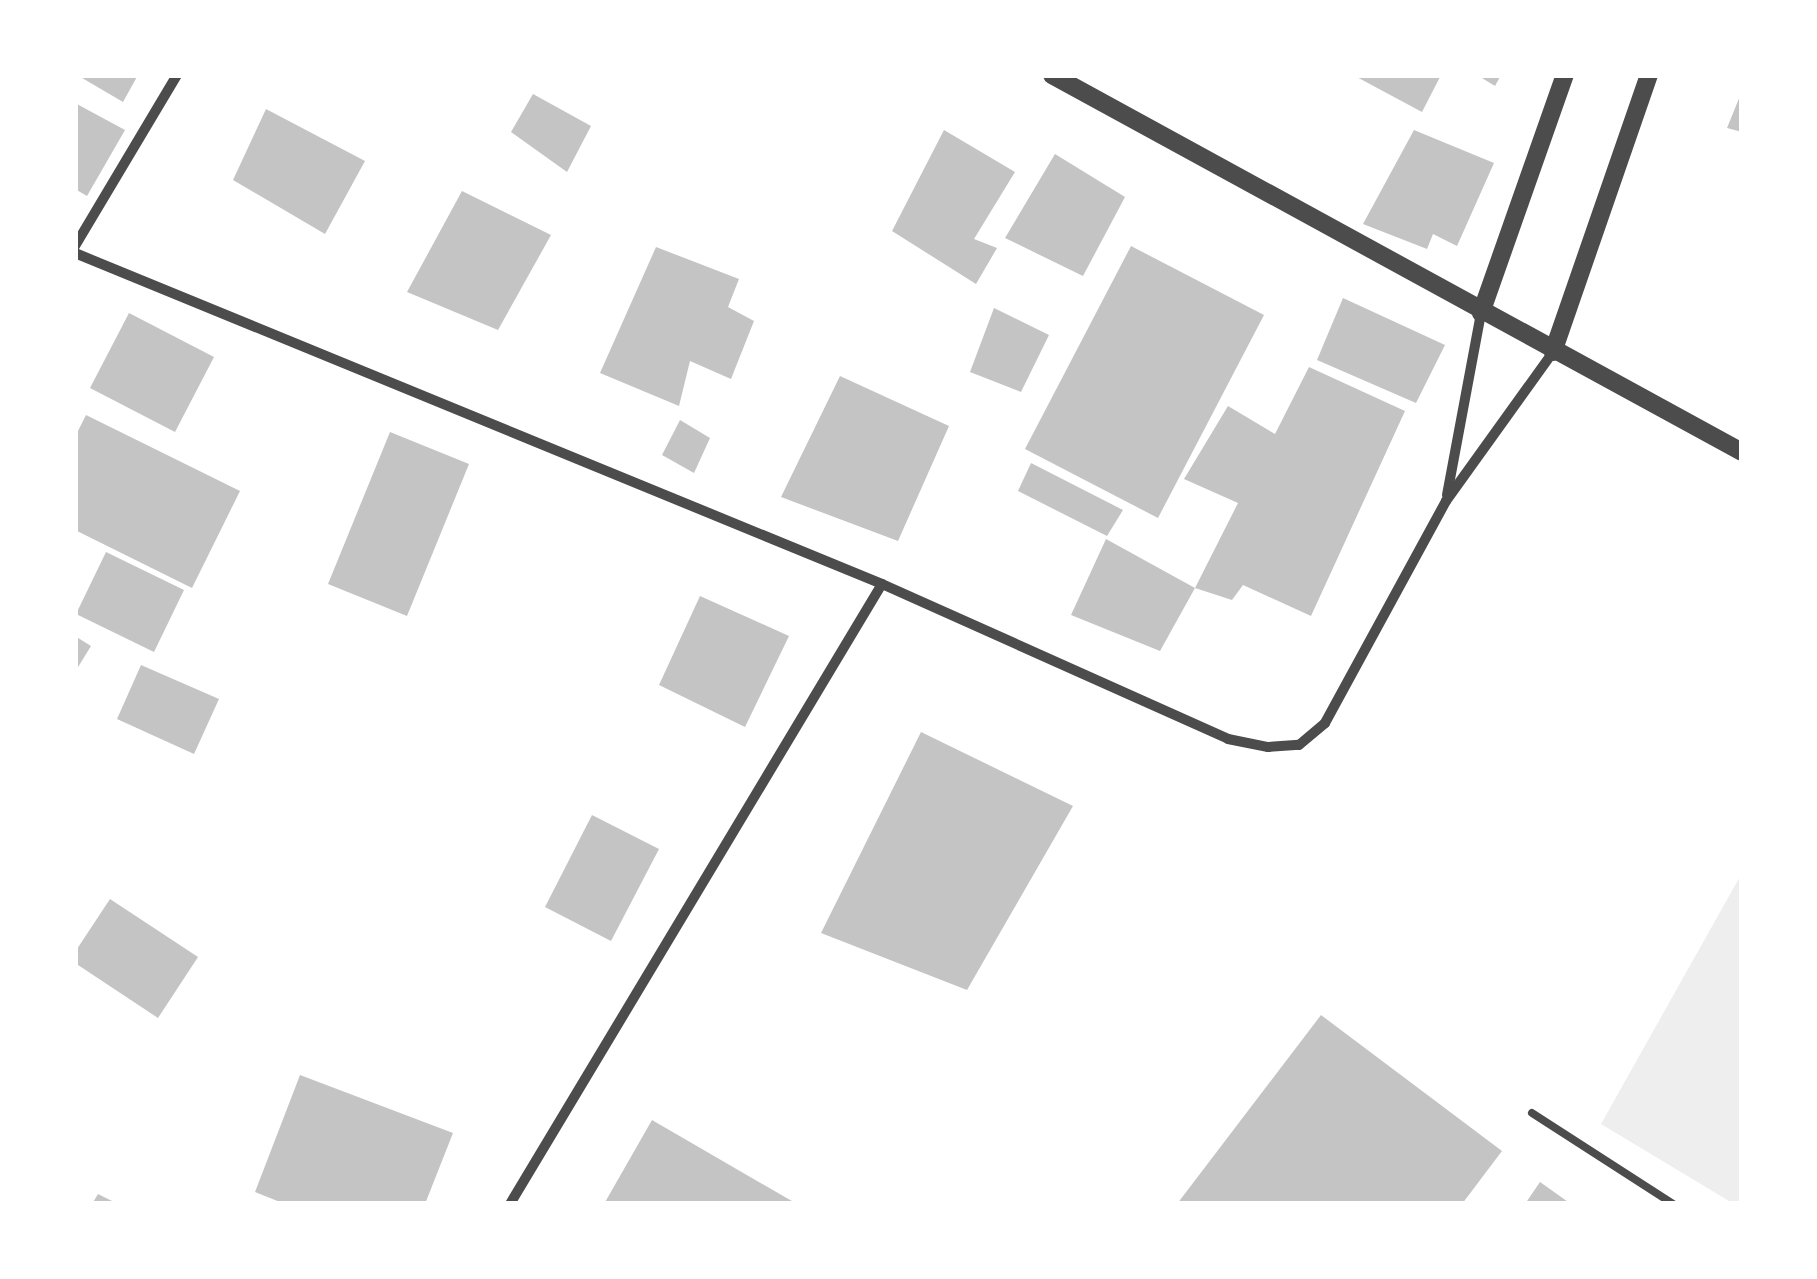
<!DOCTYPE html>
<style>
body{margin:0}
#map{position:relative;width:1817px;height:1279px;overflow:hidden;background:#fff;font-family:"Public Sans",sans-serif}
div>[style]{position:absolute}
.green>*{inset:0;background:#eee}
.building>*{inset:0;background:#c4c4c4}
.service>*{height:8px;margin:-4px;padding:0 4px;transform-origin:4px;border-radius:4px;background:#4c4c4c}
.minor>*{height:10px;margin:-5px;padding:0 5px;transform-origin:5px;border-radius:5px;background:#4c4c4c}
.tertiary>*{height:18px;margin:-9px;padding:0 9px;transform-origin:9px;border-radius:9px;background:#4c4c4c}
span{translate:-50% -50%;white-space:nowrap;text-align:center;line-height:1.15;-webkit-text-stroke:10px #fff;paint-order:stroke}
.frame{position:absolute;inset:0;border:78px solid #fff;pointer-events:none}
</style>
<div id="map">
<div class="green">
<i style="clip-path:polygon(1742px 873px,1742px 1204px,1734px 1204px,1601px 1124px)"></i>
</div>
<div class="building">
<i style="clip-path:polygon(77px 75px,138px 75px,123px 102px)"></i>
<i style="clip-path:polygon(1353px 75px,1441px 75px,1422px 112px)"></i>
<i style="clip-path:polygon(1477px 75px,1501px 75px,1495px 86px)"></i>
<i style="clip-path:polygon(1742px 91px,1742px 132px,1727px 128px)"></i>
<i style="clip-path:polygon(533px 94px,591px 126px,567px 172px,511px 132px)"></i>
<i style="clip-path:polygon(75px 103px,125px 130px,87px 196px,75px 189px)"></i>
<i style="clip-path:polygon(266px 109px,365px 161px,325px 234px,233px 180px)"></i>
<i style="clip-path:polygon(944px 130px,1015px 172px,974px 239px,997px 248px,976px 284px,892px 231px)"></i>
<i style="clip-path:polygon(1414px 130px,1494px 163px,1457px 246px,1433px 234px,1427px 249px,1363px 224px)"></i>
<i style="clip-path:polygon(1055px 154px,1125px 197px,1083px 276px,1005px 238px)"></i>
<i style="clip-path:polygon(462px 191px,551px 235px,498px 330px,407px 292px)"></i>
<i style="clip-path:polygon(1131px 246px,1264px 315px,1158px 518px,1025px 449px)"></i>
<i style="clip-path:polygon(656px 247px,739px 279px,728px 307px,754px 321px,731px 379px,690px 361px,679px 406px,600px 373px)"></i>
<i style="clip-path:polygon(1343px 298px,1445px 345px,1416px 403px,1317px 360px)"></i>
<i style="clip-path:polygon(994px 308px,1049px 335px,1021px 392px,970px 372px)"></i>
<i style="clip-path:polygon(129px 313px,214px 357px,175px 432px,90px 388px)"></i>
<i style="clip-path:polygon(1309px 367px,1405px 411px,1311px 616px,1243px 585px,1232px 600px,1195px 588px,1238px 503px,1184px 479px,1228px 406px,1275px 434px)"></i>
<i style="clip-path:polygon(840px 376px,949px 426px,898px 541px,781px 497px)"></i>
<i style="clip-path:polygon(86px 415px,240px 491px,192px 588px,75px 530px,75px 437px)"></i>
<i style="clip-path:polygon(680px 420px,710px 438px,694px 473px,662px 455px)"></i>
<i style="clip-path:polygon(390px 432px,469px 464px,407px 616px,328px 584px)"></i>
<i style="clip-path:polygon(1031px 463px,1123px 510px,1107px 536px,1018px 491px)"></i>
<i style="clip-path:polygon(1106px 539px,1195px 588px,1160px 651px,1071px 615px)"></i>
<i style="clip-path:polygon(106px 552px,184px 590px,154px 652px,76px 614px)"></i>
<i style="clip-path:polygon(700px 596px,789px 636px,745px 727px,659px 685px)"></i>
<i style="clip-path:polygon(75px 636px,91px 646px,75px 672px)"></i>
<i style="clip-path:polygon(141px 665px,219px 699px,194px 754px,117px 719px)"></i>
<i style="clip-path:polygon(921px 732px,1073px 806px,967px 990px,821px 933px)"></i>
<i style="clip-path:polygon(592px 815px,659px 849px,611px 941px,545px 907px)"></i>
<i style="clip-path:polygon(110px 899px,198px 957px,158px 1018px,75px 963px,75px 952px)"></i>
<i style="clip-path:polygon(1321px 1015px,1502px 1151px,1462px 1204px,1177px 1204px)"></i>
<i style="clip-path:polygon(300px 1075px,453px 1133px,425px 1204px,285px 1204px,255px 1192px)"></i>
<i style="clip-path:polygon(652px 1120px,797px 1204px,604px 1204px)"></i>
<i style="clip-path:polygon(1540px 1182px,1571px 1204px,1525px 1204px)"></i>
<i style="clip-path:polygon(98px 1194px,118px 1204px,92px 1204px)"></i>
</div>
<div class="service">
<i style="left:1532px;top:1113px;width:168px;rotate:32.8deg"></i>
</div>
<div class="minor">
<i style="left:75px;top:246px;width:199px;rotate:-59.2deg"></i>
<i style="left:75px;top:253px;width:872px;rotate:22.3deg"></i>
<i style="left:882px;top:584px;width:379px;rotate:24.1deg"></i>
<i style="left:1228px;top:739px;width:41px;rotate:11.3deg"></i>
<i style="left:1268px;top:747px;width:31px;rotate:-4deg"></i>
<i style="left:1299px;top:745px;width:34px;rotate:-40deg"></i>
<i style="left:1325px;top:723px;width:253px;rotate:-61.4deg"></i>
<i style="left:1446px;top:501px;width:183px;rotate:-54.3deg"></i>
<i style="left:1447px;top:495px;width:185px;rotate:-79.4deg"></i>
<i style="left:510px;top:1204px;width:723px;rotate:-59.04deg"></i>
</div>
<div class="tertiary">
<i style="left:1052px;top:75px;width:786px;rotate:28.65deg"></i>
<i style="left:1481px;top:313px;width:252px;rotate:-70.6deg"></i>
<i style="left:1553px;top:352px;width:293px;rotate:-70.9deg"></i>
</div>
<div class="frame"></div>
</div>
